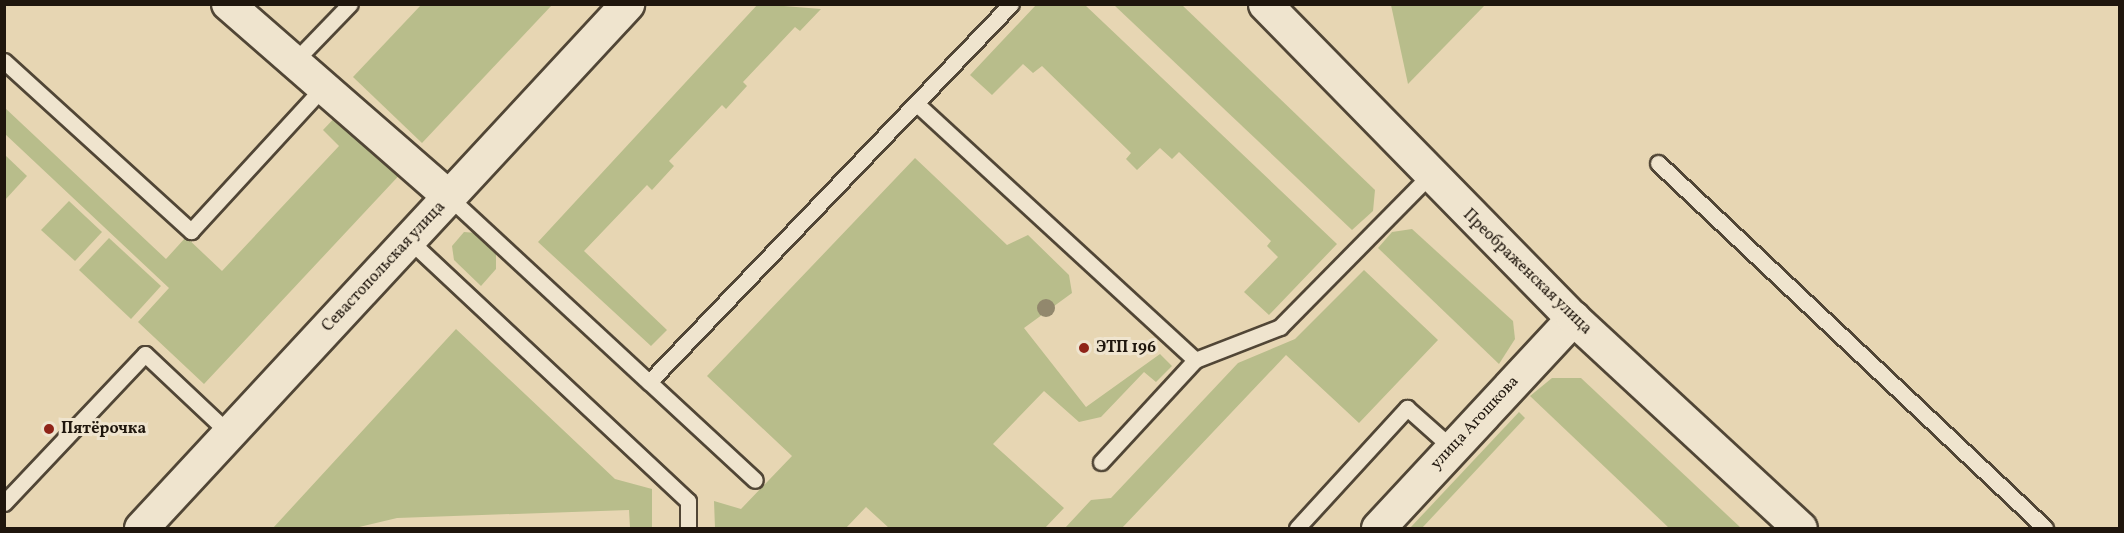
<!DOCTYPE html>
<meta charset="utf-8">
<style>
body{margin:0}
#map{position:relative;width:2124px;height:533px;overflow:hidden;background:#e7d6b3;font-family:Vollkorn,serif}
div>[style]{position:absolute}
.green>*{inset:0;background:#b8bd8b}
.roads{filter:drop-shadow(2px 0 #514636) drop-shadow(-2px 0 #514636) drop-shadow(0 2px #514636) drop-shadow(0 -2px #514636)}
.service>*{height:15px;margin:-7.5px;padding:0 7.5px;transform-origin:7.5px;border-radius:7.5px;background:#efe4ce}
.minor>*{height:32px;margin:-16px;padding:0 16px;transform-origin:16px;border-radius:16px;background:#efe4ce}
.tertiary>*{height:33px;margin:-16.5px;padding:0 16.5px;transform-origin:16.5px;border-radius:16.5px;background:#efe4ce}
.secondary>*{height:33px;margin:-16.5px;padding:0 16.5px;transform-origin:16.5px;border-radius:16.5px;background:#efe4ce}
.trees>*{width:18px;height:18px;margin:-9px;border-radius:50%;background:#92886d}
.dots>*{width:16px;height:16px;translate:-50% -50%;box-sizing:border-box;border:3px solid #efe4ce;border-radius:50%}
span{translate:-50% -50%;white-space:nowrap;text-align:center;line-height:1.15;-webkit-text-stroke:6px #efe4ce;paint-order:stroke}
.street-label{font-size:16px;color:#1f160d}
.poi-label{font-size:16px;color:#1f160d;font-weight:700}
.left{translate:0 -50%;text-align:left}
.frame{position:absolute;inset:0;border:6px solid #1f160d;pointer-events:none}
</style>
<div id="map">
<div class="green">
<i style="clip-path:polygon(758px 4px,821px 9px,800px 31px,795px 27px,743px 82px,747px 86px,726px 109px,722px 105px,669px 161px,674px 166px,652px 190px,647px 185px,584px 251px,667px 330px,651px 346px,538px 242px)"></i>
<i style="clip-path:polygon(421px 5px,552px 5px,422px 143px,353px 77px)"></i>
<i style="clip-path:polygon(1036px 5px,1085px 5px,1337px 244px,1269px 315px,1244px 292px,1278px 257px,1267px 246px,1271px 241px,1179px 152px,1172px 159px,1160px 148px,1137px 170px,1126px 159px,1131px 153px,1042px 66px,1033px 73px,1023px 64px,992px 95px,970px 75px)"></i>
<i style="clip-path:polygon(1114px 5px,1182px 5px,1375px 190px,1373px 211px,1352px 230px)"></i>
<i style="clip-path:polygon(1391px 5px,1391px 4px,1485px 5px,1408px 84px)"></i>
<i style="clip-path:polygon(4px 107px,166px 259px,186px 237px,222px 271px,339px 146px,323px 130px,343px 109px,406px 168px,204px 384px,138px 322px,169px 288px,5px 134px)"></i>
<i style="clip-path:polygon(5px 155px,27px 176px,5px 200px,4px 200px)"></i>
<i style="clip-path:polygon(915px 158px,1007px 245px,1028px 235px,1069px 275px,1072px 293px,1024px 328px,1086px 407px,1160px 354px,1172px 366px,1156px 382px,1144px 372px,1101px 417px,1079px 422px,1044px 391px,993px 444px,1064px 508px,1045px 528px,889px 528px,866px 507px,846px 528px,715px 528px,714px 501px,741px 509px,792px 456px,707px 376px)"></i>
<i style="clip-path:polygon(69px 201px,102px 232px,75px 261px,41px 230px)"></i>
<i style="clip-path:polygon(1412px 229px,1513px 321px,1515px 339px,1499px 364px,1378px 248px,1392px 232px)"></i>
<i style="clip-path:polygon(464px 232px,477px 233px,496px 254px,496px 269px,481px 286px,454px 260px,452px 246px)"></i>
<i style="clip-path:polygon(109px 238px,161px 286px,131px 319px,79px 270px)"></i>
<i style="clip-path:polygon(1364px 270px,1438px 340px,1359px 423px,1286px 355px,1122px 528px,1065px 528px,1091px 500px,1111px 498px,1238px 363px,1295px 339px)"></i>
<i style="clip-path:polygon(456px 329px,615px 479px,652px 489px,652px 528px,630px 528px,629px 510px,397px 518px,355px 528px,273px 528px)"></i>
<i style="clip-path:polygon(1552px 378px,1581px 378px,1741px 528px,1669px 528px,1530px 396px)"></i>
<i style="clip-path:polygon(1519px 412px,1525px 418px,1422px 528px,1410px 528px)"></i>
</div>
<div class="roads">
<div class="service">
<i style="left:4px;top:61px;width:253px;rotate:42.3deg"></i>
<i style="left:191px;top:231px;width:200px;rotate:-47.4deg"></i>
<i style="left:292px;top:64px;width:83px;rotate:-46deg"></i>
<i style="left:917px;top:104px;width:378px;rotate:42.6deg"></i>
<i style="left:1658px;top:163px;width:532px;rotate:43.32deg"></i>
<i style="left:449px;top:197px;width:272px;rotate:42.8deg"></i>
<i style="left:649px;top:382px;width:523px;rotate:-46.24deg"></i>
<i style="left:409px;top:240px;width:382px;rotate:43.1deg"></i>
<i style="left:688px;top:501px;width:27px;rotate:90deg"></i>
<i style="left:649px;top:382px;width:144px;rotate:42.8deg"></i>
<i style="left:1101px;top:462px;width:139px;rotate:-47.3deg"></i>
<i style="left:1195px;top:360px;width:91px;rotate:-21.2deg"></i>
<i style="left:1280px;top:327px;width:212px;rotate:-45.4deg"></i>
<i style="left:4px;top:503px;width:205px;rotate:-46.6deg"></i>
<i style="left:145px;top:354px;width:117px;rotate:43.3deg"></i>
<i style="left:1297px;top:528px;width:163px;rotate:-47.5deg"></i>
<i style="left:1407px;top:408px;width:60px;rotate:41.6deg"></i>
</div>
<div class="minor">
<i style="left:228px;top:4px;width:293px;rotate:41.1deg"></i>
</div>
<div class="tertiary">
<i style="left:1378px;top:528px;width:287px;rotate:-47.1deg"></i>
</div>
<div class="secondary">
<i style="left:1265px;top:4px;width:440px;rotate:45.6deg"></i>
<i style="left:1573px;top:318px;width:309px;rotate:42.8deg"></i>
<i style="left:141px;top:528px;width:715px;rotate:-47.15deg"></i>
</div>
</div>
<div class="trees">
<i style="left:1046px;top:308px"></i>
</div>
<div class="dots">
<i style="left:1084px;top:348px;background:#8f2418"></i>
<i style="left:49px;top:429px;background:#8f2418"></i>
</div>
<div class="street-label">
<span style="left:384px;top:267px;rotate:-47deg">Севастопольская улица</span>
<span style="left:1527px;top:272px;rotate:44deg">Преображенская улица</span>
<span style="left:1475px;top:423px;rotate:-47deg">улица Агошкова</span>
</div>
<div class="poi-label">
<span class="left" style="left:1096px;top:348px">ЭТП 196</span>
<span class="left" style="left:61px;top:429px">Пятёрочка</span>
</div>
<div class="frame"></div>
</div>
